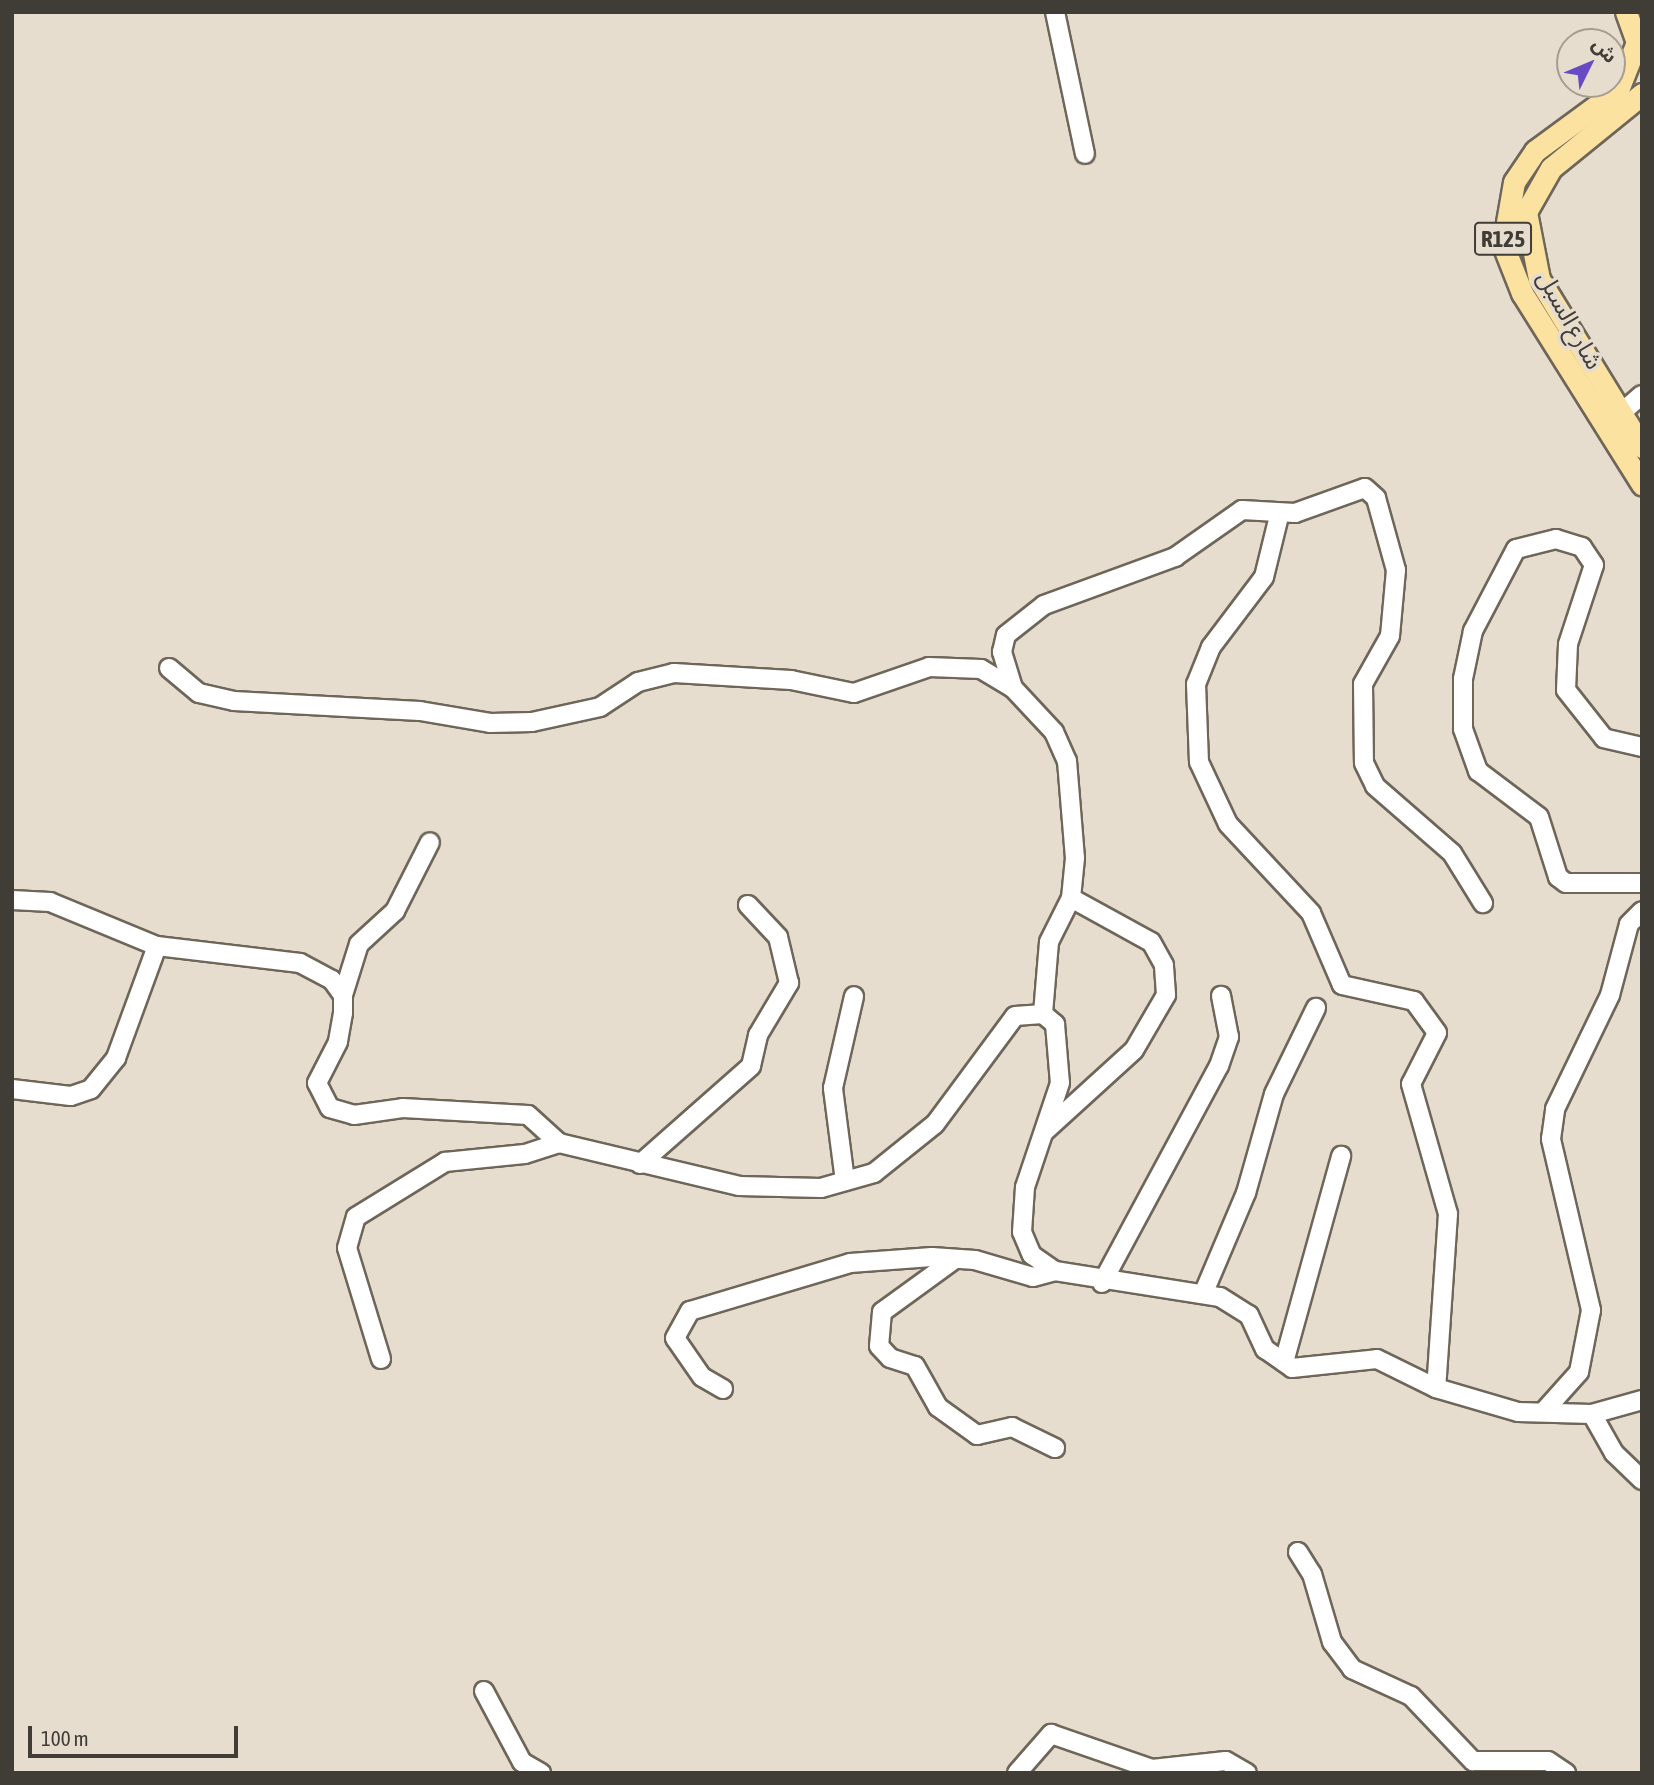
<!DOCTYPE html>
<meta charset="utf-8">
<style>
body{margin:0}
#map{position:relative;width:1654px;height:1785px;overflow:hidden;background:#e7ddcf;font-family:"Asap Condensed","Noto Sans Arabic",sans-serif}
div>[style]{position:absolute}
.roads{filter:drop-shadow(2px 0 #6e6659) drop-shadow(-2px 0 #6e6659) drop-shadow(0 2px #6e6659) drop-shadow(0 -2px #6e6659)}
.minor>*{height:18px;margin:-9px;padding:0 9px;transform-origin:9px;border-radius:9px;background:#fff}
.major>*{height:21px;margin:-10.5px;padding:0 10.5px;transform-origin:10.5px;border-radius:10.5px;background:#fce2a1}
span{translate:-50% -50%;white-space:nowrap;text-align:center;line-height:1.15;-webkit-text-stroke:7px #e7ddcf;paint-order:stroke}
.shield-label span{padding:2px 5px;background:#e7ddcf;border:2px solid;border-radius:5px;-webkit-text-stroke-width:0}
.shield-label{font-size:23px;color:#403c36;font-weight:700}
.street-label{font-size:24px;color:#403c36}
.frame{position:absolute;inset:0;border:14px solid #403c36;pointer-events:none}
.north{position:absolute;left:1556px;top:28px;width:70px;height:70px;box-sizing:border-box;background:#e7ddcf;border:2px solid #a49d92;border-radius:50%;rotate:47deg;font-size:19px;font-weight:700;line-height:28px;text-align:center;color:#403c36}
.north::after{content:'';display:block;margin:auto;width:24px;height:32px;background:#684bc4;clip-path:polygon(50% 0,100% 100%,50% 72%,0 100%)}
.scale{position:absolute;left:28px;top:1726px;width:210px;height:32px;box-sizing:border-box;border:4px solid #403c36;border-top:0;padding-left:9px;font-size:21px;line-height:24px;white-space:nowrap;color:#403c36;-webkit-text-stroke:5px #e7ddcf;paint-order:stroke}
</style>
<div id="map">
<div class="roads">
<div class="minor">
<i style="left:1055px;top:12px;width:145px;rotate:78.1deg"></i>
<i style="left:1613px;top:420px;width:38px;rotate:-41deg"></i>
<i style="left:1279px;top:516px;width:63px;rotate:103.8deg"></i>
<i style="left:1264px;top:577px;width:88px;rotate:127.1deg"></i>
<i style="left:1211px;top:647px;width:40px;rotate:112deg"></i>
<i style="left:1196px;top:684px;width:78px;rotate:87.8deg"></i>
<i style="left:1199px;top:762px;width:68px;rotate:64.9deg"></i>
<i style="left:1228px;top:824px;width:122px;rotate:47deg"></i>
<i style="left:1311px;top:913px;width:78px;rotate:66.7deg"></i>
<i style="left:1342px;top:985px;width:74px;rotate:12.5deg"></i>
<i style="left:1414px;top:1001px;width:39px;rotate:54deg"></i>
<i style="left:1437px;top:1033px;width:57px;rotate:117deg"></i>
<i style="left:1411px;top:1084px;width:135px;rotate:74.1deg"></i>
<i style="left:1448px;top:1214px;width:174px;rotate:93.9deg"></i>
<i style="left:169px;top:668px;width:39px;rotate:40deg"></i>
<i style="left:199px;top:693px;width:36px;rotate:13deg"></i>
<i style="left:234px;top:701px;width:186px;rotate:3.1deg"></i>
<i style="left:420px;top:711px;width:71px;rotate:9.7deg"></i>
<i style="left:490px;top:723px;width:42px;rotate:-1.4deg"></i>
<i style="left:532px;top:722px;width:70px;rotate:-12.4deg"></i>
<i style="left:600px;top:707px;width:45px;rotate:-33.3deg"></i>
<i style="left:638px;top:682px;width:37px;rotate:-14deg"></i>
<i style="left:674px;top:673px;width:117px;rotate:3.4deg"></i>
<i style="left:791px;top:680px;width:64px;rotate:11.7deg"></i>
<i style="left:854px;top:693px;width:79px;rotate:-19.1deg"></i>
<i style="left:929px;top:667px;width:52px;rotate:2.2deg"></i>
<i style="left:981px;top:669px;width:37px;rotate:31deg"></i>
<i style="left:1013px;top:688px;width:60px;rotate:47deg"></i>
<i style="left:1054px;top:732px;width:32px;rotate:66deg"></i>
<i style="left:1067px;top:761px;width:97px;rotate:85.3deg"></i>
<i style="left:1075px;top:858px;width:40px;rotate:95.7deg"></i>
<i style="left:1071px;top:898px;width:49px;rotate:116.6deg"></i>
<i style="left:1049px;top:942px;width:72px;rotate:94.8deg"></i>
<i style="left:1013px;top:688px;width:38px;rotate:-107deg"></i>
<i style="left:1002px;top:652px;width:17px;rotate:-77deg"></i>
<i style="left:1006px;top:635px;width:48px;rotate:-38.3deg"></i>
<i style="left:1044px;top:605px;width:140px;rotate:-20.1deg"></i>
<i style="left:1175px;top:557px;width:82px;rotate:-35deg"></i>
<i style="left:1242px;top:510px;width:53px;rotate:3.2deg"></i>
<i style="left:1295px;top:513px;width:74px;rotate:-19.7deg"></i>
<i style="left:1365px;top:488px;width:15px;rotate:42deg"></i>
<i style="left:1376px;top:498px;width:75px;rotate:74.5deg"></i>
<i style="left:1396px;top:570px;width:66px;rotate:95.2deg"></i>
<i style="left:1390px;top:636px;width:55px;rotate:119.4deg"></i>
<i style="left:1363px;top:684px;width:79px;rotate:89.3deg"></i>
<i style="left:1364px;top:763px;width:25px;rotate:64deg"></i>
<i style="left:1375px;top:786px;width:102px;rotate:41deg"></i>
<i style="left:1452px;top:853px;width:59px;rotate:58.2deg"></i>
<i style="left:1642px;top:747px;width:39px;rotate:-167deg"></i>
<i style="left:1604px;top:738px;width:61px;rotate:-128.4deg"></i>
<i style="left:1566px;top:690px;width:46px;rotate:-87.5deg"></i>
<i style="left:1568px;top:644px;width:83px;rotate:-71.8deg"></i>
<i style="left:1594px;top:565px;width:22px;rotate:-124deg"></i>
<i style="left:1582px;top:547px;width:27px;rotate:-163deg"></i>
<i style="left:1556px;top:539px;width:41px;rotate:166deg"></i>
<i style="left:1516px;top:549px;width:93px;rotate:117.7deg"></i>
<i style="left:1473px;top:631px;width:49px;rotate:101.8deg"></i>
<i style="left:1463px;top:679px;width:50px;rotate:90deg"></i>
<i style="left:1463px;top:729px;width:45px;rotate:70.3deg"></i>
<i style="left:1478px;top:771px;width:76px;rotate:37deg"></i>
<i style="left:1539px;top:817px;width:63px;rotate:72.4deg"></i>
<i style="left:1558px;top:877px;width:10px;rotate:37deg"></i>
<i style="left:1566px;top:883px;width:76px"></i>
<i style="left:12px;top:900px;width:38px;rotate:3deg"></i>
<i style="left:50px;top:902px;width:116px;rotate:22.4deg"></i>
<i style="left:157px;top:946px;width:144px;rotate:6.8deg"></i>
<i style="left:300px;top:963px;width:36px;rotate:28deg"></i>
<i style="left:332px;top:980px;width:19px;rotate:54deg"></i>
<i style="left:343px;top:995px;width:18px;rotate:90deg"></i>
<i style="left:343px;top:1013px;width:29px;rotate:100deg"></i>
<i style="left:338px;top:1042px;width:46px;rotate:117.1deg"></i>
<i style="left:317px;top:1083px;width:28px;rotate:63deg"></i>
<i style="left:330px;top:1108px;width:25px;rotate:16deg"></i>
<i style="left:354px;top:1115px;width:49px;rotate:-8.1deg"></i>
<i style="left:403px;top:1108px;width:125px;rotate:3.2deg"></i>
<i style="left:528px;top:1115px;width:42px;rotate:42.1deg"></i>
<i style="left:559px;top:1143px;width:185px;rotate:13.4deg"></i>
<i style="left:739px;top:1186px;width:82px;rotate:1.4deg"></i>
<i style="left:821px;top:1188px;width:55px;rotate:-15.8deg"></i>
<i style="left:874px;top:1173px;width:78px;rotate:-38.8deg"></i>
<i style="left:935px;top:1124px;width:134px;rotate:-53.5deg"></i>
<i style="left:1015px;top:1016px;width:28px;rotate:-4deg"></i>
<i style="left:1043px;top:1014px;width:16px;rotate:40deg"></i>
<i style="left:1055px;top:1024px;width:59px;rotate:85.2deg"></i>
<i style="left:1060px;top:1083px;width:110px;rotate:108.6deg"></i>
<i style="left:1025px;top:1187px;width:45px;rotate:93.8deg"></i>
<i style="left:1022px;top:1232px;width:25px;rotate:67deg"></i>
<i style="left:1032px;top:1255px;width:28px;rotate:35deg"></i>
<i style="left:1055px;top:1271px;width:167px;rotate:9deg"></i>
<i style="left:1220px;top:1297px;width:34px;rotate:32deg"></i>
<i style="left:1249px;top:1315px;width:38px;rotate:65deg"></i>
<i style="left:1265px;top:1349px;width:33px;rotate:35deg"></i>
<i style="left:1292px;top:1368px;width:85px;rotate:-6deg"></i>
<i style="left:1377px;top:1359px;width:66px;rotate:26.2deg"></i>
<i style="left:1436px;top:1388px;width:85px;rotate:16.3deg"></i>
<i style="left:1518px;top:1412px;width:74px;rotate:1.5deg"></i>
<i style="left:1592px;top:1414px;width:52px;rotate:-15.6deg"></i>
<i style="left:343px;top:995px;width:53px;rotate:-72.6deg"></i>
<i style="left:359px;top:944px;width:49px;rotate:-42.5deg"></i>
<i style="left:395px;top:911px;width:77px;rotate:-63.1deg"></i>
<i style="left:12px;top:1089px;width:59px;rotate:6.8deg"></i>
<i style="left:71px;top:1096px;width:21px;rotate:-19deg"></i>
<i style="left:91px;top:1089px;width:40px;rotate:-51deg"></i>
<i style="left:116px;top:1058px;width:119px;rotate:-69.9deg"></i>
<i style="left:1045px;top:1131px;width:120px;rotate:-42.3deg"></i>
<i style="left:1134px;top:1050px;width:64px;rotate:-59.8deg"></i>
<i style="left:1166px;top:995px;width:30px;rotate:-94deg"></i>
<i style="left:1164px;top:965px;width:26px;rotate:-119deg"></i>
<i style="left:1151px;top:942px;width:91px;rotate:-151.2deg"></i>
<i style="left:640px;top:1164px;width:148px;rotate:-41.4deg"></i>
<i style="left:751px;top:1066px;width:32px;rotate:-77deg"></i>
<i style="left:758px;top:1035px;width:61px;rotate:-59.2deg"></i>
<i style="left:789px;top:983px;width:47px;rotate:-103.4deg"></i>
<i style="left:778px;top:937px;width:44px;rotate:-133.2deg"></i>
<i style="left:845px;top:1181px;width:94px;rotate:-97.4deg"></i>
<i style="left:833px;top:1088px;width:94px;rotate:-77.1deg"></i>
<i style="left:955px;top:1259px;width:90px;rotate:144deg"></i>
<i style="left:882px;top:1312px;width:34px;rotate:95deg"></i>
<i style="left:879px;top:1346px;width:16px;rotate:47deg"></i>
<i style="left:890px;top:1358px;width:26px;rotate:18deg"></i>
<i style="left:915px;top:1366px;width:47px;rotate:60.7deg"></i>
<i style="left:938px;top:1407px;width:48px;rotate:35.7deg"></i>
<i style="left:977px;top:1435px;width:36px;rotate:-13deg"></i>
<i style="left:1012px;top:1427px;width:48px;rotate:26deg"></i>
<i style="left:1102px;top:1283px;width:247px;rotate:-61.7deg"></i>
<i style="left:1219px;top:1066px;width:31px;rotate:-71deg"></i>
<i style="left:1229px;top:1037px;width:42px;rotate:-101deg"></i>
<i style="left:1204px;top:1292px;width:108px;rotate:-67deg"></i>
<i style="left:1246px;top:1193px;width:103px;rotate:-74.2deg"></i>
<i style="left:1274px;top:1094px;width:96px;rotate:-64deg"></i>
<i style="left:381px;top:1359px;width:116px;rotate:-107deg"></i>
<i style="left:347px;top:1248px;width:32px;rotate:-74deg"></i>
<i style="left:356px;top:1217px;width:105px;rotate:-31.7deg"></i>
<i style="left:445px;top:1162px;width:80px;rotate:-5.7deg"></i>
<i style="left:525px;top:1154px;width:36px;rotate:-18deg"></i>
<i style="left:1284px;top:1362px;width:214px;rotate:-74.5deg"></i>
<i style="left:723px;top:1389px;width:24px;rotate:-150deg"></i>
<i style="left:702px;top:1377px;width:47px;rotate:-124.7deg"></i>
<i style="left:675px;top:1338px;width:31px;rotate:-61deg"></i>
<i style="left:690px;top:1311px;width:167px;rotate:-16.7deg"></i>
<i style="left:850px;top:1263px;width:82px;rotate:-4.2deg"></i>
<i style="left:932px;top:1257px;width:43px;rotate:4deg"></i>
<i style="left:975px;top:1260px;width:60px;rotate:16.3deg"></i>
<i style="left:1033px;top:1277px;width:23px;rotate:-15deg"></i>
<i style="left:1545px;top:1410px;width:51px;rotate:-48.2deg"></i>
<i style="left:1579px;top:1372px;width:63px;rotate:-79deg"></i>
<i style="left:1591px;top:1310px;width:176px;rotate:-103.2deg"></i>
<i style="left:1551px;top:1139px;width:30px;rotate:-82deg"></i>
<i style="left:1555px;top:1109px;width:127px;rotate:-64.2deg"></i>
<i style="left:1610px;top:995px;width:73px;rotate:-75deg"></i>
<i style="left:1629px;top:924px;width:18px;rotate:-45deg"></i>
<i style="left:1592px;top:1414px;width:45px;rotate:60.6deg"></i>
<i style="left:1614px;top:1453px;width:39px;rotate:44deg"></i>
<i style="left:1298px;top:1552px;width:26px;rotate:58deg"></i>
<i style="left:1312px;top:1574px;width:71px;rotate:73.6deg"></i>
<i style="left:1332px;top:1642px;width:34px;rotate:53deg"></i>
<i style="left:1352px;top:1669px;width:65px;rotate:24.6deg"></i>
<i style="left:1411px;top:1696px;width:90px;rotate:46.4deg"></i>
<i style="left:1473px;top:1761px;width:75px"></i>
<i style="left:1548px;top:1761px;width:22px;rotate:34deg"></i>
<i style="left:484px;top:1691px;width:81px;rotate:61.8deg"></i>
<i style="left:522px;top:1762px;width:22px;rotate:30deg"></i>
<i style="left:1017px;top:1773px;width:52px;rotate:-48.9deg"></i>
<i style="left:1051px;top:1734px;width:107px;rotate:19.1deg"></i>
<i style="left:1152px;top:1769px;width:74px;rotate:-6.2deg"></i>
<i style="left:1226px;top:1761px;width:24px;rotate:30deg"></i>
</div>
<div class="major">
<i style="left:1626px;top:12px;width:32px;rotate:70deg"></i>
<i style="left:1637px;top:42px;width:52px;rotate:111.6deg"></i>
<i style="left:1618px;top:90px;width:103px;rotate:143.7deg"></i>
<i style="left:1535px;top:151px;width:37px;rotate:124deg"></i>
<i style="left:1514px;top:182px;width:64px;rotate:99.9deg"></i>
<i style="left:1503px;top:245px;width:52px;rotate:68.4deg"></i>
<i style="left:1522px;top:293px;width:226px;rotate:57.9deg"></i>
<i style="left:1642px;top:94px;width:117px;rotate:140.9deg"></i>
<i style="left:1551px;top:168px;width:51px;rotate:119.6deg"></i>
<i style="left:1526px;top:212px;width:68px;rotate:79deg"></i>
<i style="left:1539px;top:279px;width:197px;rotate:58.5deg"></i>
</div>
</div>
<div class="shield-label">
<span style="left:1503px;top:239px">R125</span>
</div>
<div class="street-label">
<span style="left:1570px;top:320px;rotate:61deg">شارع السبل</span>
</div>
<div class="frame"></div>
<div class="north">ش</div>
<div class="scale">100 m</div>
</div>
